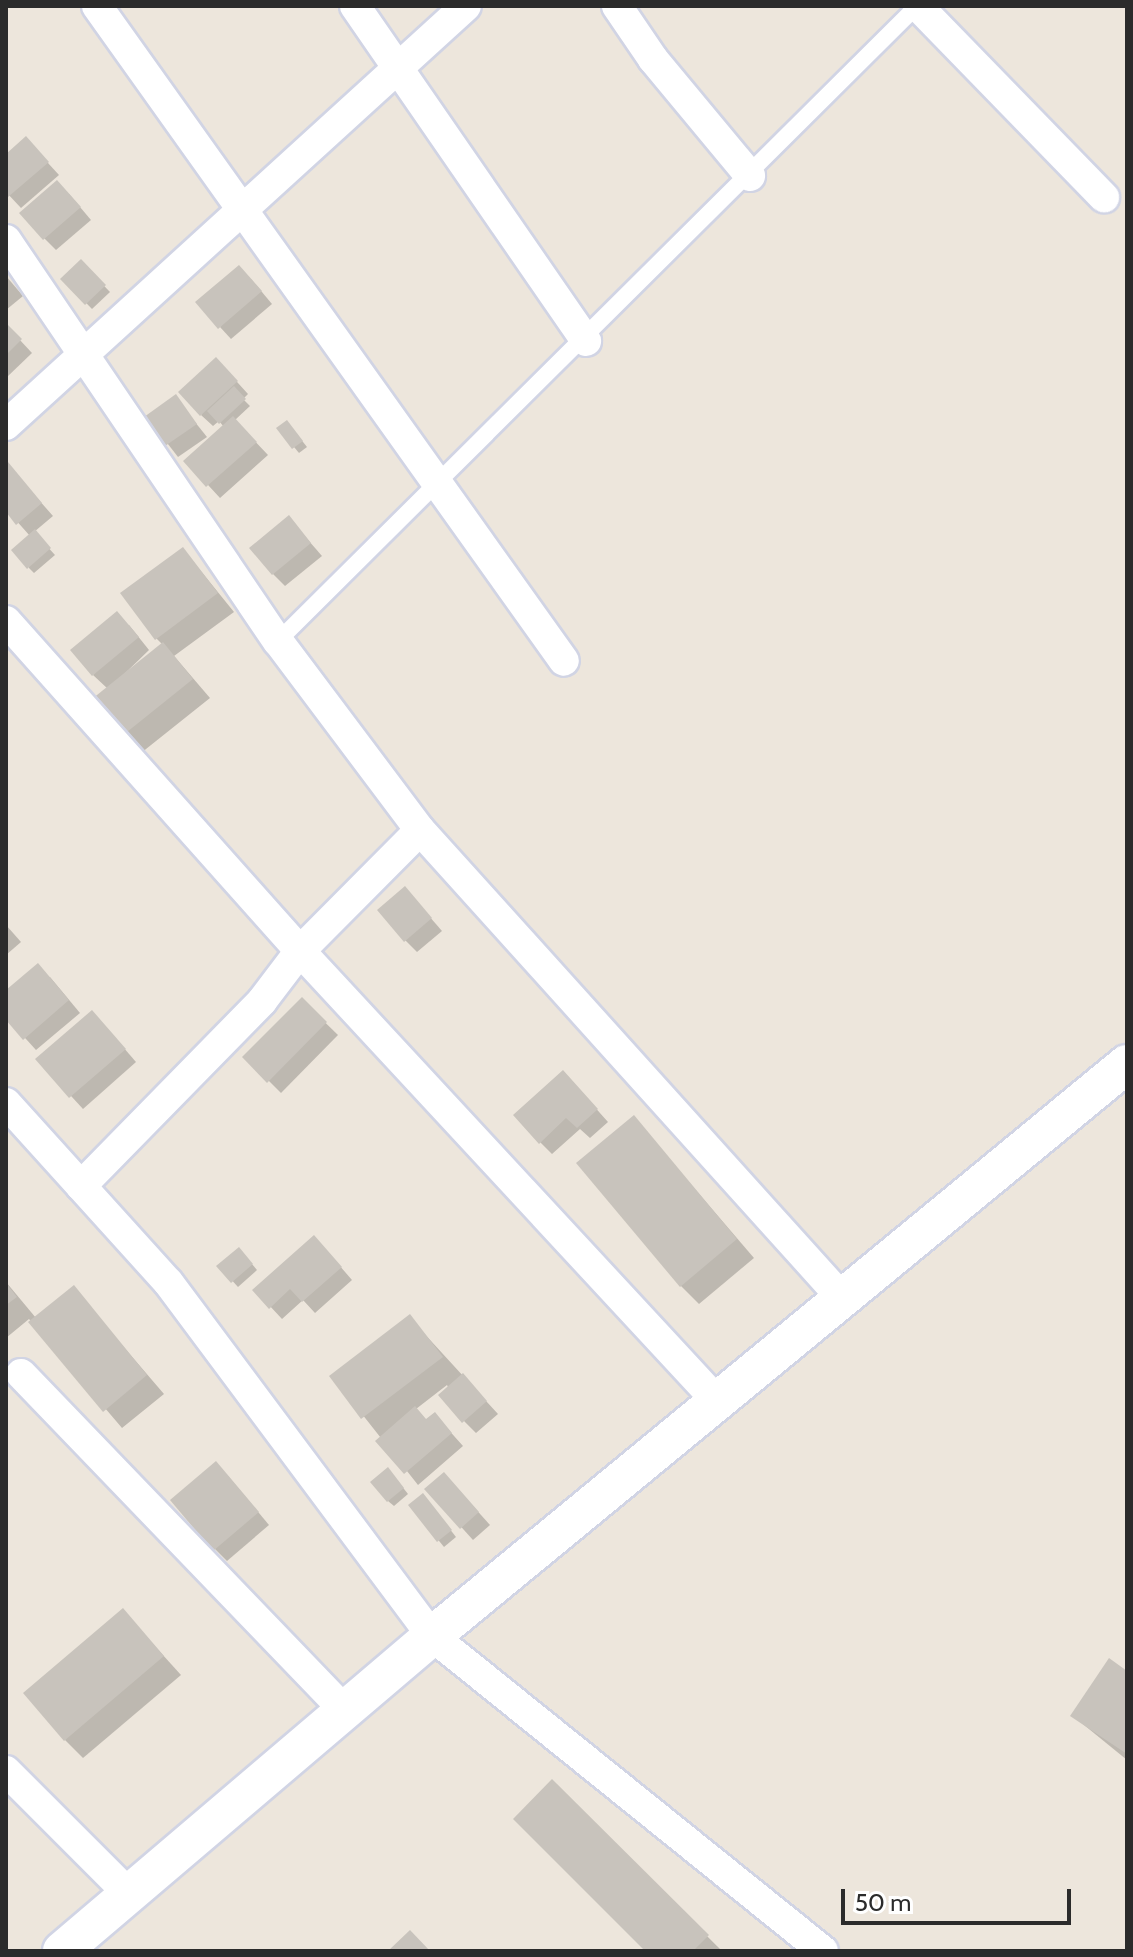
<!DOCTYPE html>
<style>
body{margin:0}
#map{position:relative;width:1133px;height:1957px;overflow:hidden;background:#ede6dc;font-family:Cabin,sans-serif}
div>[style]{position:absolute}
.shadow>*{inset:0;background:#0003}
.building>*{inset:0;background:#c8c3bc}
.roads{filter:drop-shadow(2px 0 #d1d4e4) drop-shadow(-2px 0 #d1d4e4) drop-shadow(0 2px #d1d4e4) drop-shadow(0 -2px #d1d4e4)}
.service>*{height:16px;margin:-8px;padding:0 8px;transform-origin:8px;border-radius:8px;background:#fff}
.minor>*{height:30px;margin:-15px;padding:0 15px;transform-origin:15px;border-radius:15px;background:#fff}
.tertiary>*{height:38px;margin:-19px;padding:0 19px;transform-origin:19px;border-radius:19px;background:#fff}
span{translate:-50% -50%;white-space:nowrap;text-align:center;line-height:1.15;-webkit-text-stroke:6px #fff;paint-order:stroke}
.frame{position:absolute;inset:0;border:8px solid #2b2b2b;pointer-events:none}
.scale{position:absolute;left:841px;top:1889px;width:230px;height:36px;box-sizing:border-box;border:4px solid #2b2b2b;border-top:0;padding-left:10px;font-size:24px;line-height:28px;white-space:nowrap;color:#2b2b2b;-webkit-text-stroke:6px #fff;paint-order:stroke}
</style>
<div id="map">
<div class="shadow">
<i style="clip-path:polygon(26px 139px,59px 175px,21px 208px,6px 192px,6px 157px)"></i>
<i style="clip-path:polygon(69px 194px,91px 220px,56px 250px,44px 238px)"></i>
<i style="clip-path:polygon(81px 262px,110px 292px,92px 309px,63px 279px)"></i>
<i style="clip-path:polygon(6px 276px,23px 296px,6px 310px)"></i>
<i style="clip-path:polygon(251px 279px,272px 304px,231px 339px,220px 327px)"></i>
<i style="clip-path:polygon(6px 325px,32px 353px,6px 378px)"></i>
<i style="clip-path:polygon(228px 372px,248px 394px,243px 399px,250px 406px,235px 420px,268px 455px,220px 498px,186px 461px,224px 427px,219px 421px,213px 426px,201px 415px)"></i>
<i style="clip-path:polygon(175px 397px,207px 437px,178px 457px,147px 417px)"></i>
<i style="clip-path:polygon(292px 428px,307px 447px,299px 453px,279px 429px)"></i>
<i style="clip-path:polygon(8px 465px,53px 516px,34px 532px,55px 555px,34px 573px,29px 568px,30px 536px,6px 509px)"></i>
<i style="clip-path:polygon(289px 518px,322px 556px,285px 586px,273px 574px)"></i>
<i style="clip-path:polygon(183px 549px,234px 612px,174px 656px,210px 698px,141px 753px,123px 735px,108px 689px,93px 675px,129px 625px,149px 650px,112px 686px,163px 645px,156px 638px)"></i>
<i style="clip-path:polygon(416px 901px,442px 931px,417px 952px,405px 940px)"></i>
<i style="clip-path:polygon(6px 925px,21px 942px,6px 955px)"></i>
<i style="clip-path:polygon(50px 977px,80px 1013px,36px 1050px,6px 1017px,6px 993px)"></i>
<i style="clip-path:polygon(302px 1000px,338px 1035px,281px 1093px,245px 1057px)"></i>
<i style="clip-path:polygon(104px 1025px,136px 1062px,83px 1109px,38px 1060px)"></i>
<i style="clip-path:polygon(575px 1085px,608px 1122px,590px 1138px,580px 1129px,552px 1154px,540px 1142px)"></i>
<i style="clip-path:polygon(633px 1117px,754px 1258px,699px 1304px,681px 1286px)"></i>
<i style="clip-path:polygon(326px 1250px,352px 1280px,315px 1313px,303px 1300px,282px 1319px,255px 1290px)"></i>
<i style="clip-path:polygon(244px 1255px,257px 1270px,238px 1287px,219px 1266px)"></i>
<i style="clip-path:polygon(6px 1282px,36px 1318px,73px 1288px,164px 1394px,122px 1428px,29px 1319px,6px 1338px)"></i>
<i style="clip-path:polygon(409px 1317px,498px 1414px,476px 1433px,464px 1421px,447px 1385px,416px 1409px,427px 1421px,446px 1427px,463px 1446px,418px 1485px,332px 1376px)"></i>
<i style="clip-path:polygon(393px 1475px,408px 1494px,394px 1506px,388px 1501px)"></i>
<i style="clip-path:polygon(228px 1476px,269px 1525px,227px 1561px,215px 1549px)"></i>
<i style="clip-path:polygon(455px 1486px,490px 1525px,473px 1540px,427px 1489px)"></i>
<i style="clip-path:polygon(428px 1501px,456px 1537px,444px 1547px,410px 1505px)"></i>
<i style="clip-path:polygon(123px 1611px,181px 1675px,83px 1758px,65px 1740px)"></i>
<i style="clip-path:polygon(1127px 1673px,1127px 1760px,1073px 1716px)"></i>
<i style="clip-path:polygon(552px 1782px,722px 1951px,648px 1951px)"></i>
</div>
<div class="building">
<i style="clip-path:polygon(26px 136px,49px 162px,8px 197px,6px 154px)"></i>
<i style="clip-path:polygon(57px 180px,81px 207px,43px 240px,19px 213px)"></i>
<i style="clip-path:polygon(81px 259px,106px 285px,85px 305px,60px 279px)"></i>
<i style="clip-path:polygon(239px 265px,262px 291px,218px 329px,195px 302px)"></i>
<i style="clip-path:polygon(6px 323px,22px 339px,6px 355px)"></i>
<i style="clip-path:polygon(216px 357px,238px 381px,200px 416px,178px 392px)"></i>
<i style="clip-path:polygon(234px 386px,246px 399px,219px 424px,207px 411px)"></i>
<i style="clip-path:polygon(176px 394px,197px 424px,165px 446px,144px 417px)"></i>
<i style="clip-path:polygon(233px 416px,257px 442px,206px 487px,183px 461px)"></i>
<i style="clip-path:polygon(287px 420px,303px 441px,292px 449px,276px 428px)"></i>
<i style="clip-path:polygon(8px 462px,42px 503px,16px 525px,6px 512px)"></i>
<i style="clip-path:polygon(289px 515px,311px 543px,272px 575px,249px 548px)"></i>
<i style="clip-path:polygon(35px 529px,51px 548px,27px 569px,11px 550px)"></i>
<i style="clip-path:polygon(183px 547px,218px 593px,155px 640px,120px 593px)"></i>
<i style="clip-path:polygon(117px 611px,139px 637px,92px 676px,70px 650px)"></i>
<i style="clip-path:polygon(163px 642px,193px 679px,122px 736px,92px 699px)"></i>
<i style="clip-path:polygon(405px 886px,432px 918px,404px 942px,377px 910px)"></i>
<i style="clip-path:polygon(38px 963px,69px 1000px,23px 1040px,6px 1020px,6px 990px)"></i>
<i style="clip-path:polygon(302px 997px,327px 1022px,267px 1083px,242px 1057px)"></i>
<i style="clip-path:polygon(92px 1010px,126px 1049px,69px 1098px,35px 1059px)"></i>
<i style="clip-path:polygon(563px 1070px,598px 1109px,577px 1128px,566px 1118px,539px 1144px,513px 1115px)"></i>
<i style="clip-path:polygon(634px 1115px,737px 1239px,680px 1287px,576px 1163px)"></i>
<i style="clip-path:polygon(314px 1235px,342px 1267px,302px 1302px,290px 1289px,269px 1309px,252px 1290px)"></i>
<i style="clip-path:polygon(239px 1247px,253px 1264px,231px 1283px,216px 1266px)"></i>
<i style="clip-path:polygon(6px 1283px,17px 1297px,6px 1305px)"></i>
<i style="clip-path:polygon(74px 1285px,147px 1375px,103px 1412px,28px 1322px)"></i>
<i style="clip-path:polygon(410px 1314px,443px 1357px,361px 1419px,329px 1376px)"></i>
<i style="clip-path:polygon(463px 1373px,487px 1401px,462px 1423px,438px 1395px)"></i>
<i style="clip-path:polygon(415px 1406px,426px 1419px,435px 1412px,452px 1433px,404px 1474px,375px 1441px)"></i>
<i style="clip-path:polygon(216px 1461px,259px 1512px,213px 1551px,170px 1500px)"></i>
<i style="clip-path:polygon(388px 1467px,404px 1488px,387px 1502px,370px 1482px)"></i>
<i style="clip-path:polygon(444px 1472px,479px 1512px,460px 1529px,424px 1489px)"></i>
<i style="clip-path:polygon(423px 1493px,452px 1530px,437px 1542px,408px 1505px)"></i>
<i style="clip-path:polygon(123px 1608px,164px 1656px,64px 1741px,23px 1693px)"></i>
<i style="clip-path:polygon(1109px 1658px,1127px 1671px,1127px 1754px,1070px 1716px)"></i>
<i style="clip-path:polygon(552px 1779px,709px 1935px,693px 1951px,645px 1951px,513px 1819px)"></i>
<i style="clip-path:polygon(410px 1930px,430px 1951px,388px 1951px)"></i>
</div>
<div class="roads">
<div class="service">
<i style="left:278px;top:641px;width:901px;rotate:-44.82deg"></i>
</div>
<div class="minor">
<i style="left:97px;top:6px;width:804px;rotate:54.51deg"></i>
<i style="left:355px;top:6px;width:407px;rotate:55.4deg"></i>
<i style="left:617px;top:6px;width:64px;rotate:55.8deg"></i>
<i style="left:653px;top:59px;width:152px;rotate:50.3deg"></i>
<i style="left:918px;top:6px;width:267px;rotate:45.8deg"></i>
<i style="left:6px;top:240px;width:485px;rotate:55.9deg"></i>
<i style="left:278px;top:641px;width:236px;rotate:53.1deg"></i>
<i style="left:420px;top:830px;width:630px;rotate:47.96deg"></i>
<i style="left:6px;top:425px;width:622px;rotate:-42.33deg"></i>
<i style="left:6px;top:621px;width:442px;rotate:48.3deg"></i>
<i style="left:300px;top:951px;width:614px;rotate:47.18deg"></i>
<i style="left:6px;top:1103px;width:241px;rotate:47.9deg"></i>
<i style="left:168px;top:1282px;width:442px;rotate:53.3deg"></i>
<i style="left:432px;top:1636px;width:502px;rotate:38.86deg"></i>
<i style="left:81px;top:1186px;width:259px;rotate:-45.6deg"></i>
<i style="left:262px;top:1001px;width:63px;rotate:-52.8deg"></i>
<i style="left:300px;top:951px;width:170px;rotate:-45.2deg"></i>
<i style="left:21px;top:1374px;width:466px;rotate:46.1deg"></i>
<i style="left:6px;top:1771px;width:173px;rotate:45deg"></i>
</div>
<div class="tertiary">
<i style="left:62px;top:1951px;width:486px;rotate:-40.4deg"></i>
<i style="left:432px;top:1636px;width:900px;rotate:-39.46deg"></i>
</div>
</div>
<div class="frame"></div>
<div class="scale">50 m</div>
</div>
